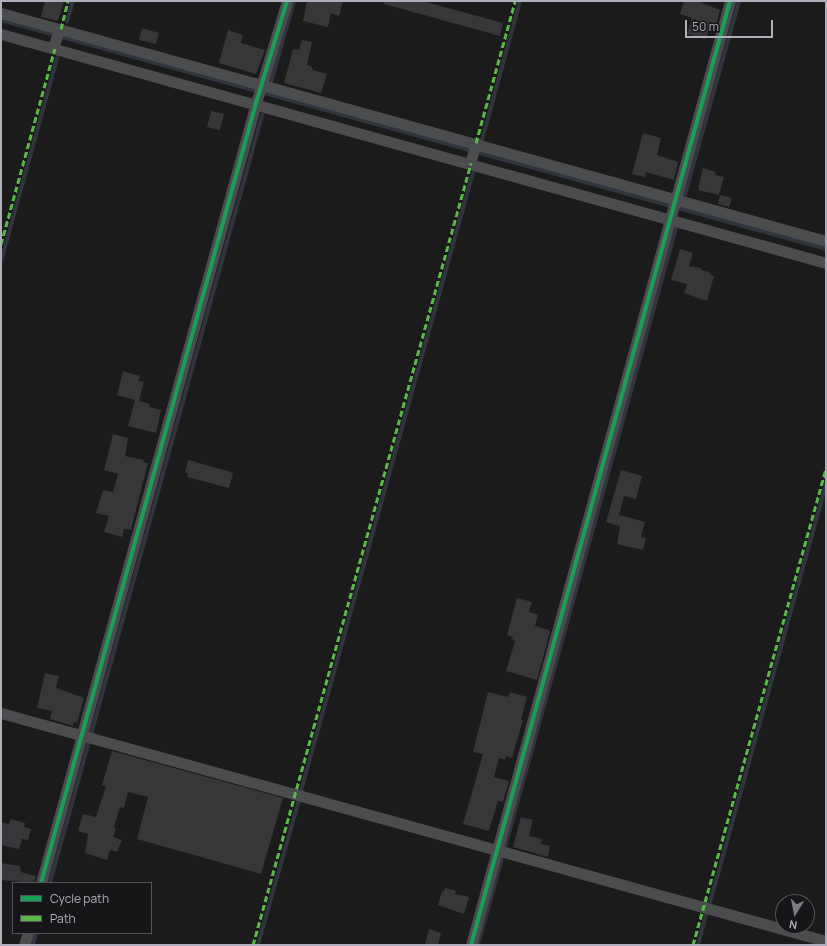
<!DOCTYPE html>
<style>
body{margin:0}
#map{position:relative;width:827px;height:946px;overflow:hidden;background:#1b1b1b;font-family:Manrope,sans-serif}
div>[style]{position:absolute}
.stream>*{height:3.5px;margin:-1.75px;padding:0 1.75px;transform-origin:1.75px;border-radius:1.75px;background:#2f343d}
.building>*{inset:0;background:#373739}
.minor>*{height:11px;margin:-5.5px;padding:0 5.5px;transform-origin:5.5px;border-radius:5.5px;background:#4b4c4e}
.quiet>*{height:3px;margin-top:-1.5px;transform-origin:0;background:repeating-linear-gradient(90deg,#58b947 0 6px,transparent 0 9px)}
.cycleway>*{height:4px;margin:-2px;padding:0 2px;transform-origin:2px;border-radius:2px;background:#1a9f57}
span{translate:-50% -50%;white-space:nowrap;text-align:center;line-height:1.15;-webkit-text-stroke:3.5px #161517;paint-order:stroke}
.frame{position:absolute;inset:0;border:2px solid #aeafbb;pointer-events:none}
.legend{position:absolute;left:12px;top:882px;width:140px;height:52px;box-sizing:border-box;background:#161517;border:1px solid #535359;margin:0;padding:5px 7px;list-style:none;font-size:12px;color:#aeafbb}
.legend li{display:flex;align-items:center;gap:8px;height:20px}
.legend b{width:20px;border:1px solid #535359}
.north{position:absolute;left:775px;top:894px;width:40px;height:40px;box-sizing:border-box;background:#161517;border:1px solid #535359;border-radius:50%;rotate:190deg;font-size:11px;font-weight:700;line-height:16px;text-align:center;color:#aeafbb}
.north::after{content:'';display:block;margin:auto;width:14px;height:18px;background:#7b7b83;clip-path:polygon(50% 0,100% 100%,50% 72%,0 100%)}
.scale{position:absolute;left:685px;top:20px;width:88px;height:18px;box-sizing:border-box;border:2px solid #aeafbb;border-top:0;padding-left:5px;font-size:12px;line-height:14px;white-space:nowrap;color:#aeafbb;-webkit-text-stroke:3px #161517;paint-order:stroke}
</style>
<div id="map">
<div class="stream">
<i style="left:1px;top:20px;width:856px;rotate:15.51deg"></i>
<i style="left:67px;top:22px;width:22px;rotate:-74deg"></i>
<i style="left:270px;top:86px;width:88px;rotate:-74.2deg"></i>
<i style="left:481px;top:144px;width:148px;rotate:-74.7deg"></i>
<i style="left:685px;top:195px;width:201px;rotate:-74.4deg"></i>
<i style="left:1px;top:262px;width:211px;rotate:-74.6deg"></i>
<i style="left:301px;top:791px;width:641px;rotate:-74.45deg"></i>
<i style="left:50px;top:883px;width:796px;rotate:-74.55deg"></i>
<i style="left:710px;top:903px;width:434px;rotate:-74.5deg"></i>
<i style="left:33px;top:945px;width:12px;rotate:-76deg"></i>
<i style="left:258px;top:945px;width:151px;rotate:-74.2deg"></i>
<i style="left:478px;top:945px;width:744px;rotate:-74.56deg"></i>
<i style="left:698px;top:945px;width:34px;rotate:-75deg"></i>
</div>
<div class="building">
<i style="clip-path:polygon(45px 1px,64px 1px,58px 21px,41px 17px)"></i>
<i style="clip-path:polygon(307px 1px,343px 1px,339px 16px,331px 13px,328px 27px,303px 21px)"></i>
<i style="clip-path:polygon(384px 1px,422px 1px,503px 23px,500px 36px,384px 4px)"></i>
<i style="clip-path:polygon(684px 1px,697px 1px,720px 10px,716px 25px,710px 23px,706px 39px,687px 34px,692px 18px,680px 14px)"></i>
<i style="clip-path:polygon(142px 28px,159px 33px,156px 44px,139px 40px)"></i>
<i style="clip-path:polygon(228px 30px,243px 35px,241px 43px,265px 50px,256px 74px,219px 63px)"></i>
<i style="clip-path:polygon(302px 40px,312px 42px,307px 65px,311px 66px,313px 70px,327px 74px,321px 93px,284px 83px,293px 49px,299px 50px)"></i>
<i style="clip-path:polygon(211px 111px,224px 114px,220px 130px,207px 127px)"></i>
<i style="clip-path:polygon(643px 133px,661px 138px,657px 155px,678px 162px,674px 180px,646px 172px,645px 177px,632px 174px)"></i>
<i style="clip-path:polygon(703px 168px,716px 172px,715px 175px,724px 177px,719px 195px,698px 190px)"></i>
<i style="clip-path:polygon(720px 195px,732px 198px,729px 207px,718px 204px)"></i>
<i style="clip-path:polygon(680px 249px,693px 253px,689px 266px,701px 268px,701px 270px,711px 273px,710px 275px,714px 276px,707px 301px,684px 293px,687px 284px,671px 280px)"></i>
<i style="clip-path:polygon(123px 371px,140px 376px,138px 381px,144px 382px,139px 401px,150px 404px,149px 407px,161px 410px,156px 433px,128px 426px,135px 400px,117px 395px)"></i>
<i style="clip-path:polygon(113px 434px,128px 438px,125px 456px,144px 460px,143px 462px,148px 463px,131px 530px,124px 529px,122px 537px,104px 532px,109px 516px,96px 513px,103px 490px,113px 492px,118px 474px,104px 470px)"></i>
<i style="clip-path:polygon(188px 460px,231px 472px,233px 474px,229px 488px,187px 477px,188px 473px,185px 473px)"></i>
<i style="clip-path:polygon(621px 470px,642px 476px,636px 499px,624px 496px,619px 515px,645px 522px,641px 537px,646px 538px,643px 550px,617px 544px,620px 526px,606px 522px)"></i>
<i style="clip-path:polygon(517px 598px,532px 602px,529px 612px,538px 615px,535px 626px,549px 630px,550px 632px,537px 680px,506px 671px,515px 641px,512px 640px,513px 637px,507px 635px)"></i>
<i style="clip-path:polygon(45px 673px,59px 676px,56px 688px,84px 698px,77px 723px,74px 722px,73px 726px,50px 719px,52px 711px,37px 708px)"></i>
<i style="clip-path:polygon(488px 692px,508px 697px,510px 692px,527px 697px,521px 720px,523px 720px,512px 758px,506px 756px,505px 760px,499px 758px,494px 777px,509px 781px,503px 802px,498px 801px,489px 831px,463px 824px,483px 754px,473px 752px)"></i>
<i style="clip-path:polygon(112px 751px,283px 798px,261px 874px,137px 839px,148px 797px,128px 792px,124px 808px,120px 807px,114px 827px,116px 828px,113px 837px,122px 840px,117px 852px,110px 850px,107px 860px,85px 853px,88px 834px,78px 831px,83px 814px,96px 817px,106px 786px,102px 785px)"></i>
<i style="clip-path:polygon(521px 817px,533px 820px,529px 836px,542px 839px,541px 844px,550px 846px,548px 857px,513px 847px)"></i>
<i style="clip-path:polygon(11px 819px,25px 823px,24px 827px,31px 829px,28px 840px,22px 839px,19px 849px,1px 845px,1px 822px,9px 824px)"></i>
<i style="clip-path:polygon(1px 863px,20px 866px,21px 872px,36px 876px,34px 883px,1px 880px)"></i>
<i style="clip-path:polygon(445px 888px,456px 891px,455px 894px,469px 897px,464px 914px,438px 905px,442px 891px,444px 891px)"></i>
<i style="clip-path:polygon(429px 929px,441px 933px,438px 945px,425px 945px)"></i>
</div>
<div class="minor">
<i style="left:1px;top:13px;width:856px;rotate:15.45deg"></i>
<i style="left:1px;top:34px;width:856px;rotate:15.51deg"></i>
<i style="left:53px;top:48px;width:20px;rotate:-72deg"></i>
<i style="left:470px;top:163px;width:21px;rotate:-73deg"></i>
<i style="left:1px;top:713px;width:856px;rotate:15.45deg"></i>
<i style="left:41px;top:883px;width:809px;rotate:-74.59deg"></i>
<i style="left:256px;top:103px;width:107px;rotate:-73.1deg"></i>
<i style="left:24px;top:945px;width:13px;rotate:-72deg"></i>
<i style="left:471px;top:945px;width:979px;rotate:-74.66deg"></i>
</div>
<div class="quiet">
<i style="left:61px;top:29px;width:29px;rotate:-76deg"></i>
<i style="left:476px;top:143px;width:147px;rotate:-74.6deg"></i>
<i style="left:1px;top:244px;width:203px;rotate:-74.6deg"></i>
<i style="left:253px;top:945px;width:812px;rotate:-74.42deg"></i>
<i style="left:693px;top:945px;width:495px;rotate:-74.4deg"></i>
</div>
<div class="cycleway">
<i style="left:41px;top:883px;width:809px;rotate:-74.59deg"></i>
<i style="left:256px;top:103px;width:107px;rotate:-73.1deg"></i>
<i style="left:471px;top:945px;width:979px;rotate:-74.66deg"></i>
</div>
<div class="frame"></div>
<ul class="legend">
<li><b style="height:5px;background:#1a9f57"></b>Cycle path</li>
<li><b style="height:5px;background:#58b947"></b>Path</li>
</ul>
<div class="north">N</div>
<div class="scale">50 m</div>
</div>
